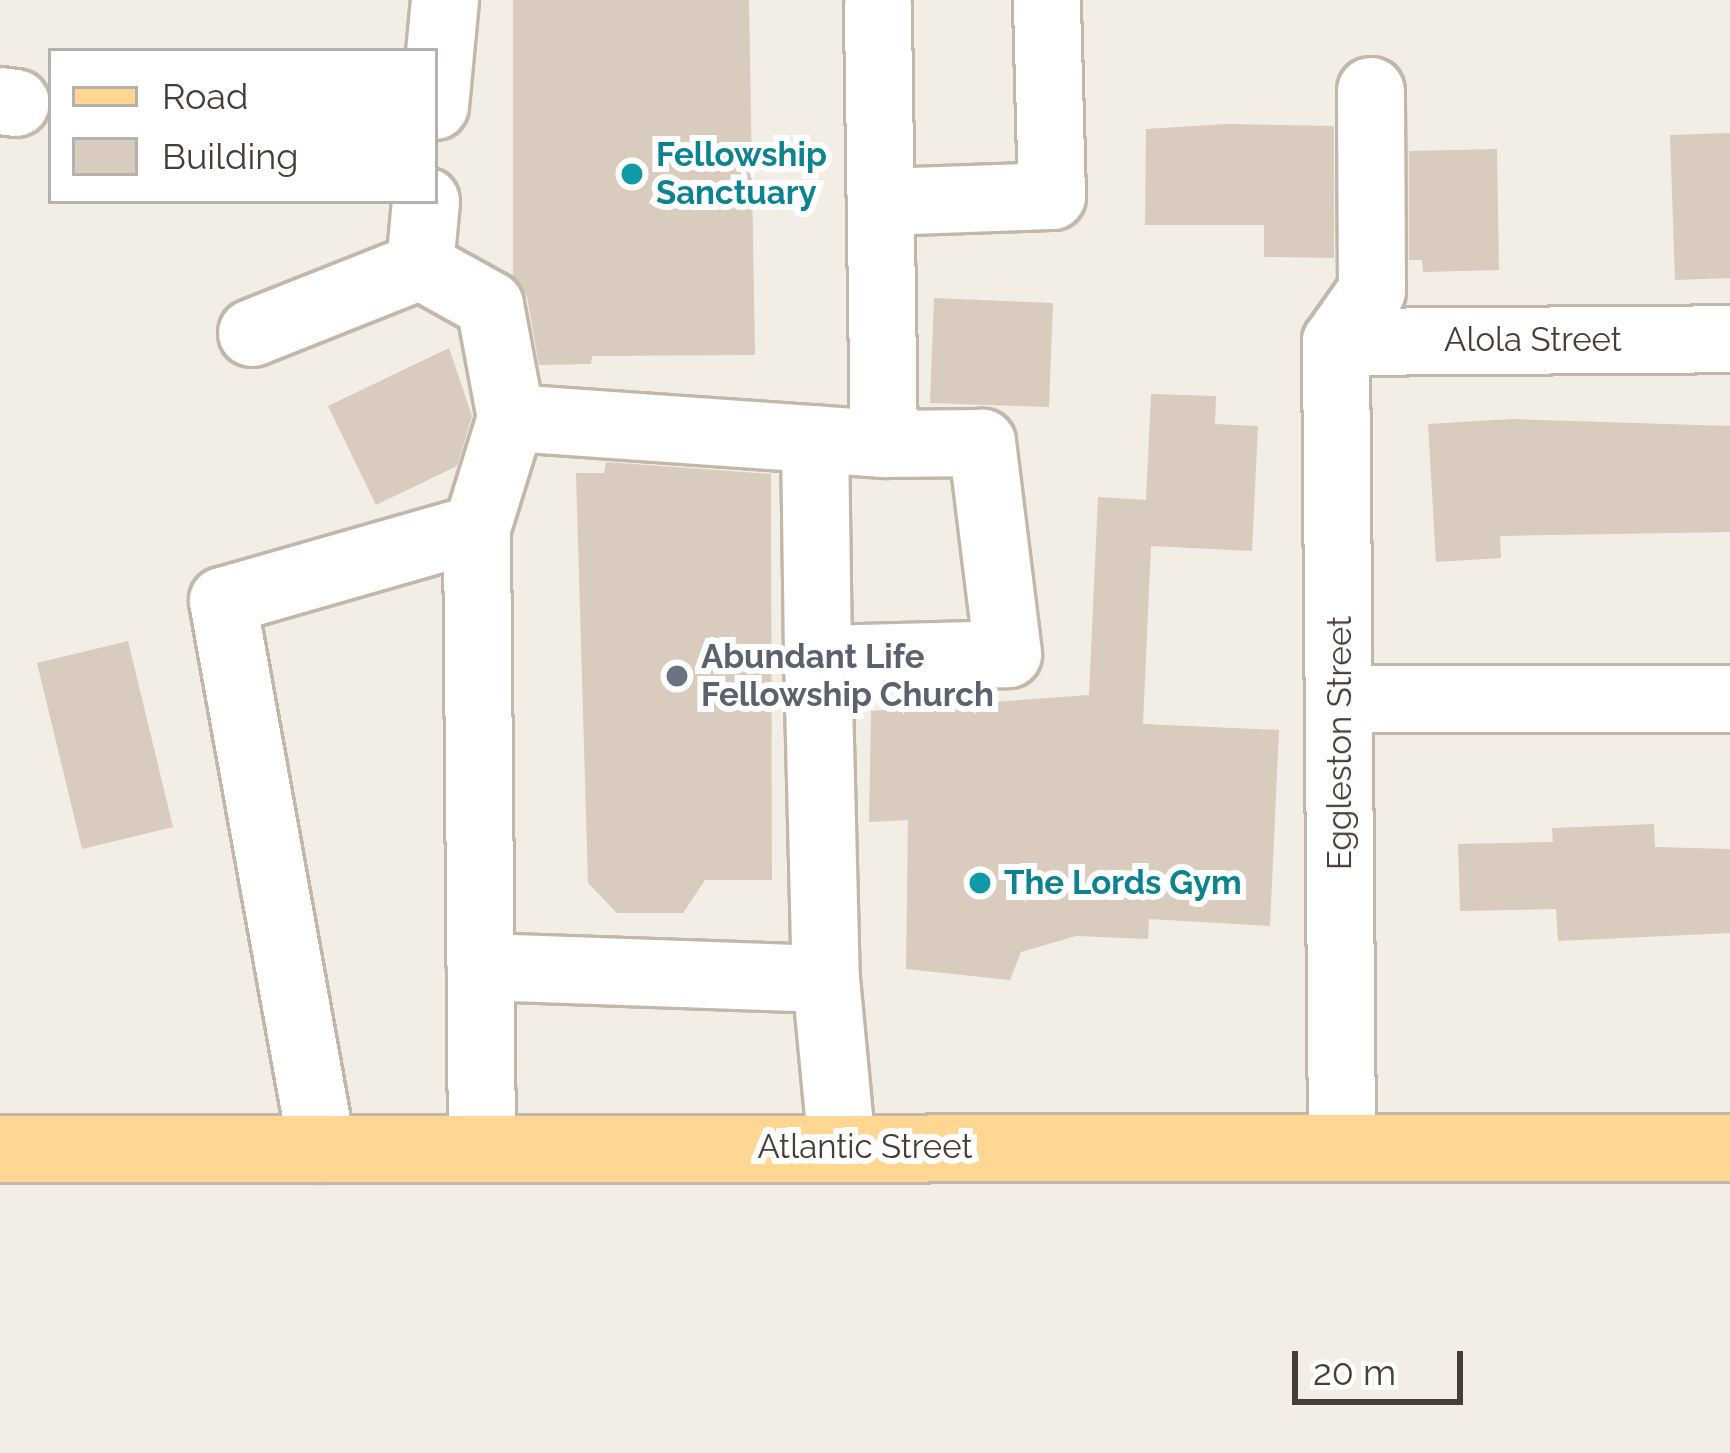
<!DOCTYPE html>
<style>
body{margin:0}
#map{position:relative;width:1730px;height:1453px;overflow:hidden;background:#f3eee5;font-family:Raleway,sans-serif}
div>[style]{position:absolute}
.building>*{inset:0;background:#d9cbbd}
.roads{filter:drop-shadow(3px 0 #c2b8aa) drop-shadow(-3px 0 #c2b8aa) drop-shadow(0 3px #c2b8aa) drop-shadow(0 -3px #c2b8aa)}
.minor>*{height:66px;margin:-33px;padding:0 33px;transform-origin:33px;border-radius:33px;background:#fff}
.major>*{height:66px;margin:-33px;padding:0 33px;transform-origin:33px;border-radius:33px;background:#ffd792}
.dots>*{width:33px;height:33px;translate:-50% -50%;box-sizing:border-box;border:6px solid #fff;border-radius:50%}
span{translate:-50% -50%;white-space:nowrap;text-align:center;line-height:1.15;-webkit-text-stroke:12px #fff;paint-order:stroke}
.culture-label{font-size:33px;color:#0d838f;font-weight:700}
.left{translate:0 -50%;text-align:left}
.street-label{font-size:33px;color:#463e34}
.worship-label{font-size:33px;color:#5b616d;font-weight:700}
.legend{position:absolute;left:48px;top:48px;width:390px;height:156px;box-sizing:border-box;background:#fff;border:3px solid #b5b2ae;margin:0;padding:15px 21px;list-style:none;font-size:36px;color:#463e34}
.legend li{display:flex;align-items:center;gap:24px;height:60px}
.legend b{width:60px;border:3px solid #b5b2ae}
.scale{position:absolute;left:1292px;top:1351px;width:171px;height:54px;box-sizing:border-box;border:6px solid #463e34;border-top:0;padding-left:15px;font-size:36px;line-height:42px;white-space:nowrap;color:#463e34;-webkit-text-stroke:9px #fff;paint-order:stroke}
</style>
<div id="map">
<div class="building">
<i style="clip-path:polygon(513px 0,749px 0,755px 355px,592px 356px,591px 364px,539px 365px,527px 297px,513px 276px)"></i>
<i style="clip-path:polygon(1226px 124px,1334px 126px,1334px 258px,1264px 257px,1264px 225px,1145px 225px,1146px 129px)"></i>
<i style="clip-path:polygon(1730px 133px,1730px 278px,1675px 280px,1670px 135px)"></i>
<i style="clip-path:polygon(1497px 149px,1499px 270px,1423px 272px,1422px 260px,1409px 260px,1409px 151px)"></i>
<i style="clip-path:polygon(934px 298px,1053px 303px,1049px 407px,930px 403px)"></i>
<i style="clip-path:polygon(449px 348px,472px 416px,457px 466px,376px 505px,328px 406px)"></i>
<i style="clip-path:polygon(1151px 394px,1216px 396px,1215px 424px,1258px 426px,1252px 551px,1151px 546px,1143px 724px,1279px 730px,1270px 926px,1149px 919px,1148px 939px,1076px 936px,1021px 952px,1010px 980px,906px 969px,908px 820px,869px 822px,871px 711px,1089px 695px,1098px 497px,1146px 500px)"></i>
<i style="clip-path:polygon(1512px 419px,1730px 426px,1730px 532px,1500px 536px,1501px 558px,1436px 562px,1428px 424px)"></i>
<i style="clip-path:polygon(606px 462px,771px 474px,772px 880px,705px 880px,683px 913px,617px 913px,588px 883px,576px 473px,604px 473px)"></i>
<i style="clip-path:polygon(128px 641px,173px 827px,82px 849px,37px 663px)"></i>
<i style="clip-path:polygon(1654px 824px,1655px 847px,1730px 849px,1730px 933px,1558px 941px,1556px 909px,1460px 911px,1458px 844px,1553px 842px,1552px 828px)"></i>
</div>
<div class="roads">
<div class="minor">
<i style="left:0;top:101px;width:16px;rotate:7deg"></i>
<i style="left:435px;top:106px;width:106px;rotate:-84.6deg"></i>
<i style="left:881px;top:202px;width:171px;rotate:-2deg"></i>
<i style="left:1052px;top:196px;width:196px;rotate:-91.5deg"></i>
<i style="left:420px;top:266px;width:80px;rotate:29.1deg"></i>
<i style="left:490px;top:305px;width:115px;rotate:79.5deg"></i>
<i style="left:511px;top:418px;width:374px;rotate:4deg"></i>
<i style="left:884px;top:444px;width:439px;rotate:-90.8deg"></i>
<i style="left:252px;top:333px;width:181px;rotate:-21.7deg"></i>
<i style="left:420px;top:266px;width:65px;rotate:-84.7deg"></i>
<i style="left:1336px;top:342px;width:803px;rotate:89.57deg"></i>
<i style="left:1336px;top:342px;width:394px;rotate:-0.4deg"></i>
<i style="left:1336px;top:342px;width:62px;rotate:-54.8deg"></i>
<i style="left:1372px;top:291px;width:200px;rotate:-90.3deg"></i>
<i style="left:815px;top:439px;width:220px;rotate:89.2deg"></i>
<i style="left:818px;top:659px;width:190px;rotate:-1.5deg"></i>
<i style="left:1008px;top:654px;width:213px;rotate:-97deg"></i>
<i style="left:982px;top:443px;width:98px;rotate:179.4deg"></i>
<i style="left:477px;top:528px;width:115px;rotate:-72.8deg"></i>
<i style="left:818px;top:659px;width:320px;rotate:88.6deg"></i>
<i style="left:826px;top:979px;width:169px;rotate:84.6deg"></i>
<i style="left:1340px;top:699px;width:390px"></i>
<i style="left:481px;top:967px;width:345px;rotate:2deg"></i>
<i style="left:322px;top:1149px;width:557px;rotate:-100.24deg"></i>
<i style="left:223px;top:601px;width:264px;rotate:-16deg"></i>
<i style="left:477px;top:528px;width:620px;rotate:89.54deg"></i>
</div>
<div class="major">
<i style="left:0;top:1149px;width:1730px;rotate:-0.03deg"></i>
</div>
</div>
<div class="dots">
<i style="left:632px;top:174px;background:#0f9aa8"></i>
<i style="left:677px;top:676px;background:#6b7280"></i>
<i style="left:980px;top:883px;background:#0f9aa8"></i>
</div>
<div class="culture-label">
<span class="left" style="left:656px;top:174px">Fellowship<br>Sanctuary</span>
<span class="left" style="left:1004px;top:883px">The Lords Gym</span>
</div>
<div class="street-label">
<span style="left:1533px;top:340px">Alola Street</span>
<span style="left:1340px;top:743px;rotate:-90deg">Eggleston Street</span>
<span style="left:865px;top:1147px">Atlantic Street</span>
</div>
<div class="worship-label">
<span class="left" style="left:701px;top:676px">Abundant Life<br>Fellowship Church</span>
</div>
<ul class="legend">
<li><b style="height:15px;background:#ffd792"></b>Road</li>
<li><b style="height:33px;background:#d9cbbd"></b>Building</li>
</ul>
<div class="scale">20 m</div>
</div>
